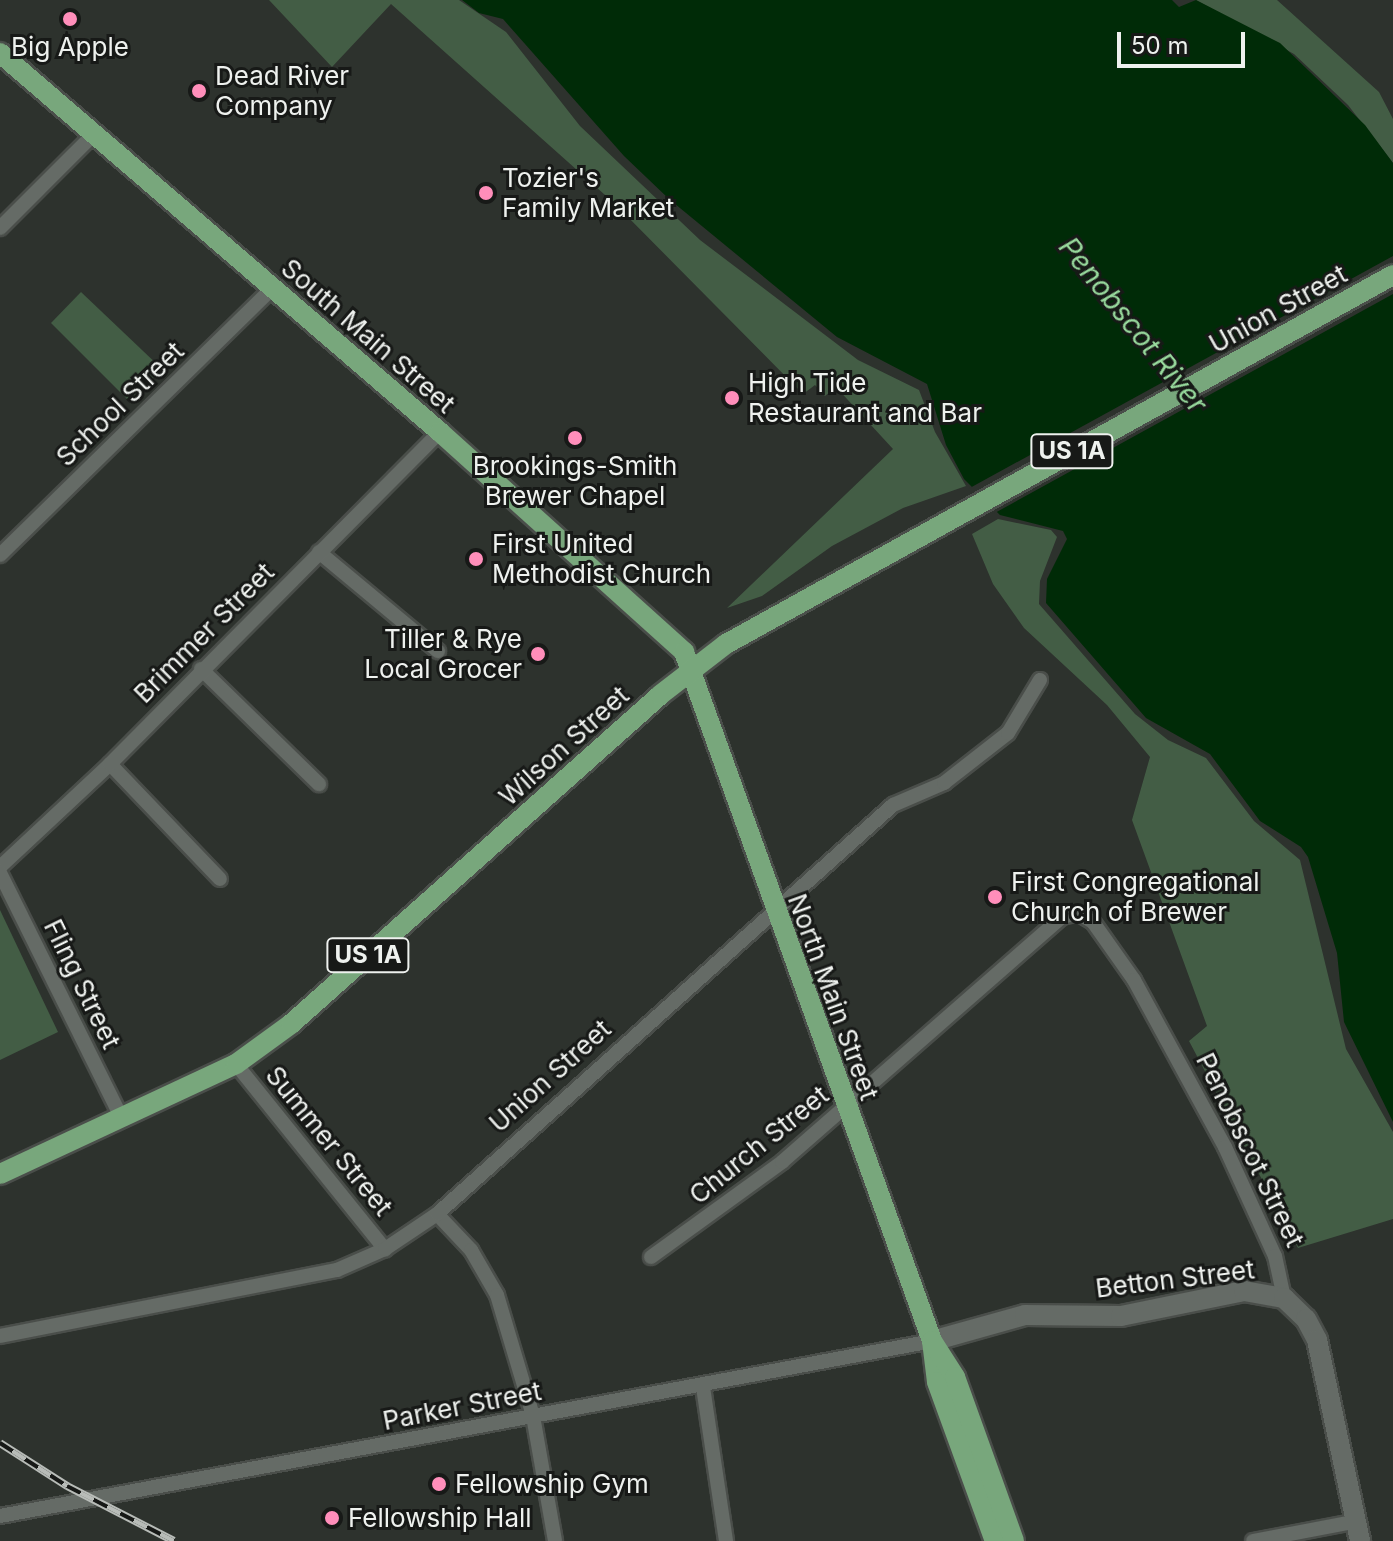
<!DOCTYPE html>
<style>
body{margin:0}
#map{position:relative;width:1393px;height:1541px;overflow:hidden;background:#2d322d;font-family:Inter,sans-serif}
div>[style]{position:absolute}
.green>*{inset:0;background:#435d45}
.water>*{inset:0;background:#002b07}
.pier>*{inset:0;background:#2d322d}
.roads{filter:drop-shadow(2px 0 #4a4e4a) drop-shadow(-2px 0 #4a4e4a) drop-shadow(0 2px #4a4e4a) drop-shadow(0 -2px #4a4e4a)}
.street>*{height:14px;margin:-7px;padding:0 7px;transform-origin:7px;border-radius:7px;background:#656b66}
.secondary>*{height:20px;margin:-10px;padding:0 10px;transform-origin:10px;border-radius:10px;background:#656b66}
.primary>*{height:20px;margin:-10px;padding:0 10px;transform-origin:10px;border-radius:10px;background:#78a77c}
.rail>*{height:8px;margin-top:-4px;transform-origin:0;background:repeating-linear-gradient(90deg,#171917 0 15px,#b8bcb8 0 30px);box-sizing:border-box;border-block:2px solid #b8bcb8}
.dots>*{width:22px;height:22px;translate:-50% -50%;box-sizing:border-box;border:4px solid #171917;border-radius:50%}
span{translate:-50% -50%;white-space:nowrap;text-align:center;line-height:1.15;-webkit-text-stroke:6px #171917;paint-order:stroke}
.shield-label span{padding:2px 6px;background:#171917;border:2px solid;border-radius:6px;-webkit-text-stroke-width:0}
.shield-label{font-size:24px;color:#eef1ee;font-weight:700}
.poi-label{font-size:26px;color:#eef1ee}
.left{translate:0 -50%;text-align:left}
.right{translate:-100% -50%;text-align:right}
.street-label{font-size:26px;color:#eef1ee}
.water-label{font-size:28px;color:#98da9d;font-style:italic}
.scale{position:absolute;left:1117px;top:32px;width:128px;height:36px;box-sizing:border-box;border:4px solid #eef1ee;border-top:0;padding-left:10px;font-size:24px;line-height:28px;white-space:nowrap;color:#eef1ee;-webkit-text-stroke:6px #171917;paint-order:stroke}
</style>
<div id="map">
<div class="green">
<i style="clip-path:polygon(269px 0,459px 0,506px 32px,580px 126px,700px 240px,858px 360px,919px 390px,935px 432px,966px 486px,903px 508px,832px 546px,762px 596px,727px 608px,893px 449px,836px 387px,825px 396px,815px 385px,803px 394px,614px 203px,391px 4px,332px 67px)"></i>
<i style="clip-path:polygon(1196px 0,1277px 0,1379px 92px,1393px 119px,1393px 163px,1348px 105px,1294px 54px)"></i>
<i style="clip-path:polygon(81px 292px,162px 369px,130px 402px,51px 323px)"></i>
<i style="clip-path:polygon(998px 519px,1051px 530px,1057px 537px,1040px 581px,1039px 604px,1135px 714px,1168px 740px,1206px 758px,1254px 821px,1300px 860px,1346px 1049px,1393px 1132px,1393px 1219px,1298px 1248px,1189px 1041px,1207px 1026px,1132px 820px,1150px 757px,1107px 705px,1024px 628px,993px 584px,972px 534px)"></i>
<i style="clip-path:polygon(0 910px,58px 1032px,0 1060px)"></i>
</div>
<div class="water">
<i style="clip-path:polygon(462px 0,1172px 0,1179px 7px,1196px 0,1280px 43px,1365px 125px,1393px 163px,1393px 1122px,1344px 1022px,1337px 953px,1308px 857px,1301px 847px,1260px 821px,1210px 754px,1146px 718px,1046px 603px,1047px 579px,1067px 539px,1063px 531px,1000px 515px,964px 479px,946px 445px,927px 384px,837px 337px,669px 199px,624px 156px,503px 19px,479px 13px)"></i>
</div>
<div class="pier">
<i style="clip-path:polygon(1393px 256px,1393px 294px,993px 514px,968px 489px)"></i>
</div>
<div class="roads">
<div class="street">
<i style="left:0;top:228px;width:133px;rotate:-45deg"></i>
<i style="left:319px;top:552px;width:155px;rotate:39.8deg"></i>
<i style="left:0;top:555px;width:382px;rotate:-44.4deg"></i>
<i style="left:201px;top:669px;width:165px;rotate:44.3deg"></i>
<i style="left:110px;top:764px;width:159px;rotate:46.3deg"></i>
<i style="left:0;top:867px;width:151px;rotate:-43.1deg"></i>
<i style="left:110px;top:764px;width:468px;rotate:-45.2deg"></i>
<i style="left:0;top:873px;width:272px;rotate:63.6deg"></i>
<i style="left:236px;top:1064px;width:238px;rotate:51.2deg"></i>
<i style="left:437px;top:1214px;width:50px;rotate:46.6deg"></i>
<i style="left:471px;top:1250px;width:52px;rotate:60deg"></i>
<i style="left:497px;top:1295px;width:126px;rotate:73.4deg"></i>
<i style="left:533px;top:1416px;width:127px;rotate:80deg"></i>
<i style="left:651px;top:1257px;width:162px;rotate:-35.9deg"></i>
<i style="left:782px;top:1162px;width:372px;rotate:-41.2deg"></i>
<i style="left:1062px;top:917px;width:16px;rotate:-14deg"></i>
<i style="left:1078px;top:913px;width:17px;rotate:31deg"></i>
<i style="left:1093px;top:922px;width:71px;rotate:54.7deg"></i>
<i style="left:1134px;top:980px;width:190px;rotate:61.4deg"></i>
<i style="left:1225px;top:1147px;width:120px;rotate:65.4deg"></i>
<i style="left:1275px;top:1256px;width:43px;rotate:77.9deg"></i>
<i style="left:0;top:1336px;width:343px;rotate:-11.1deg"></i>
<i style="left:337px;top:1270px;width:52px;rotate:-23.6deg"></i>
<i style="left:385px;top:1249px;width:63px;rotate:-33.9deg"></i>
<i style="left:437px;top:1214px;width:613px;rotate:-41.89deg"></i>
<i style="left:893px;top:805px;width:56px;rotate:-23.3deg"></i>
<i style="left:944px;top:783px;width:81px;rotate:-38deg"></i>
<i style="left:1008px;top:733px;width:62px;rotate:-58.9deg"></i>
<i style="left:703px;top:1387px;width:156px;rotate:81.5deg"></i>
<i style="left:0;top:1516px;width:948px;rotate:-10.63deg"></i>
<i style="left:1253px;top:1541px;width:102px;rotate:-10.8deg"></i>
</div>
<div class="secondary">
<i style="left:932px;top:1341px;width:97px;rotate:-15.6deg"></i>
<i style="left:1025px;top:1315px;width:96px;rotate:0.6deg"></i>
<i style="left:1121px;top:1316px;width:126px;rotate:-11.5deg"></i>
<i style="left:1244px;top:1291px;width:41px;rotate:9.9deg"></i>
<i style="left:1284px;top:1298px;width:30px;rotate:44deg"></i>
<i style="left:1306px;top:1319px;width:24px;rotate:62deg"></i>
<i style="left:1317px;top:1340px;width:206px;rotate:77.9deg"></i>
</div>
<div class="primary">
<i style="left:0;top:53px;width:581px;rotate:40.74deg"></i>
<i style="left:440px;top:432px;width:329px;rotate:42deg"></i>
<i style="left:684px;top:652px;width:732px;rotate:70.2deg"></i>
<i style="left:932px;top:1341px;width:41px;rotate:83deg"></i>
<i style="left:937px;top:1382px;width:169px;rotate:70deg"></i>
<i style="left:0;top:1174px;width:260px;rotate:-25deg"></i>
<i style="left:236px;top:1064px;width:68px;rotate:-36deg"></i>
<i style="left:291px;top:1024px;width:494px;rotate:-41.7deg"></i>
<i style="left:660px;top:695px;width:83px;rotate:-37.7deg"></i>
<i style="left:726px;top:644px;width:762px;rotate:-28.95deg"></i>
<i style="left:932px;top:1341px;width:43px;rotate:57.4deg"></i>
<i style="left:955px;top:1377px;width:174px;rotate:70.2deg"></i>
</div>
</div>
<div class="rail">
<i style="left:0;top:1443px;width:80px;rotate:32.7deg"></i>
<i style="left:67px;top:1486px;width:120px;rotate:27.2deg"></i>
</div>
<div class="dots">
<i style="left:70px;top:19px;background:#ff8eba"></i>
<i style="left:199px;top:91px;background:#ff8eba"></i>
<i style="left:486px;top:193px;background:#ff8eba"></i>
<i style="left:732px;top:398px;background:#ff8eba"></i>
<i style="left:575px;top:438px;background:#ff8eba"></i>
<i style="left:476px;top:559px;background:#ff8eba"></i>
<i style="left:538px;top:654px;background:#ff8eba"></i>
<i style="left:995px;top:897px;background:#ff8eba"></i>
<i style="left:439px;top:1484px;background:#ff8eba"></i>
<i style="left:332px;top:1518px;background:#ff8eba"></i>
</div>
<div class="shield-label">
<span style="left:1072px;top:451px">US 1A</span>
<span style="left:368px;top:955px">US 1A</span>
</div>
<div class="poi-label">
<span style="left:70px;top:47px">Big Apple</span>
<span class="left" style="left:215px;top:91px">Dead River<br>Company</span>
<span class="left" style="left:502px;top:193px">Tozier's<br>Family Market</span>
<span class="left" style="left:748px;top:398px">High Tide<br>Restaurant and Bar</span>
<span style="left:575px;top:481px">Brookings-Smith<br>Brewer Chapel</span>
<span class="left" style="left:492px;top:559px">First United<br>Methodist Church</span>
<span class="right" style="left:522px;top:654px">Tiller &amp; Rye<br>Local Grocer</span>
<span class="left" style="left:1011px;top:897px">First Congregational<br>Church of Brewer</span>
<span class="left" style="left:455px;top:1484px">Fellowship Gym</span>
<span class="left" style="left:348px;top:1518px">Fellowship Hall</span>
</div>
<div class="street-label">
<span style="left:1278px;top:309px;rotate:-29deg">Union Street</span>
<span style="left:368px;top:336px;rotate:41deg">South Main Street</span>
<span style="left:120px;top:404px;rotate:-44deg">School Street</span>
<span style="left:204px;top:633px;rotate:-45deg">Brimmer Street</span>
<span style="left:564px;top:746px;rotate:-42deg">Wilson Street</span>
<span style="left:82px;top:984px;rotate:64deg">Fling Street</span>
<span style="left:833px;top:997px;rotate:70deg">North Main Street</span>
<span style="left:550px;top:1076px;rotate:-42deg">Union Street</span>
<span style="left:329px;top:1141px;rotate:51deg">Summer Street</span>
<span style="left:759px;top:1145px;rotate:-39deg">Church Street</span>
<span style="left:1250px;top:1150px;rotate:64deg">Penobscot Street</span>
<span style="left:1175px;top:1279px;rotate:-7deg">Betton Street</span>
<span style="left:462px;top:1406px;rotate:-11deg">Parker Street</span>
</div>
<div class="water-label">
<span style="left:1133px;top:325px;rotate:51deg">Penobscot River</span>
</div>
<div class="scale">50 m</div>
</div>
